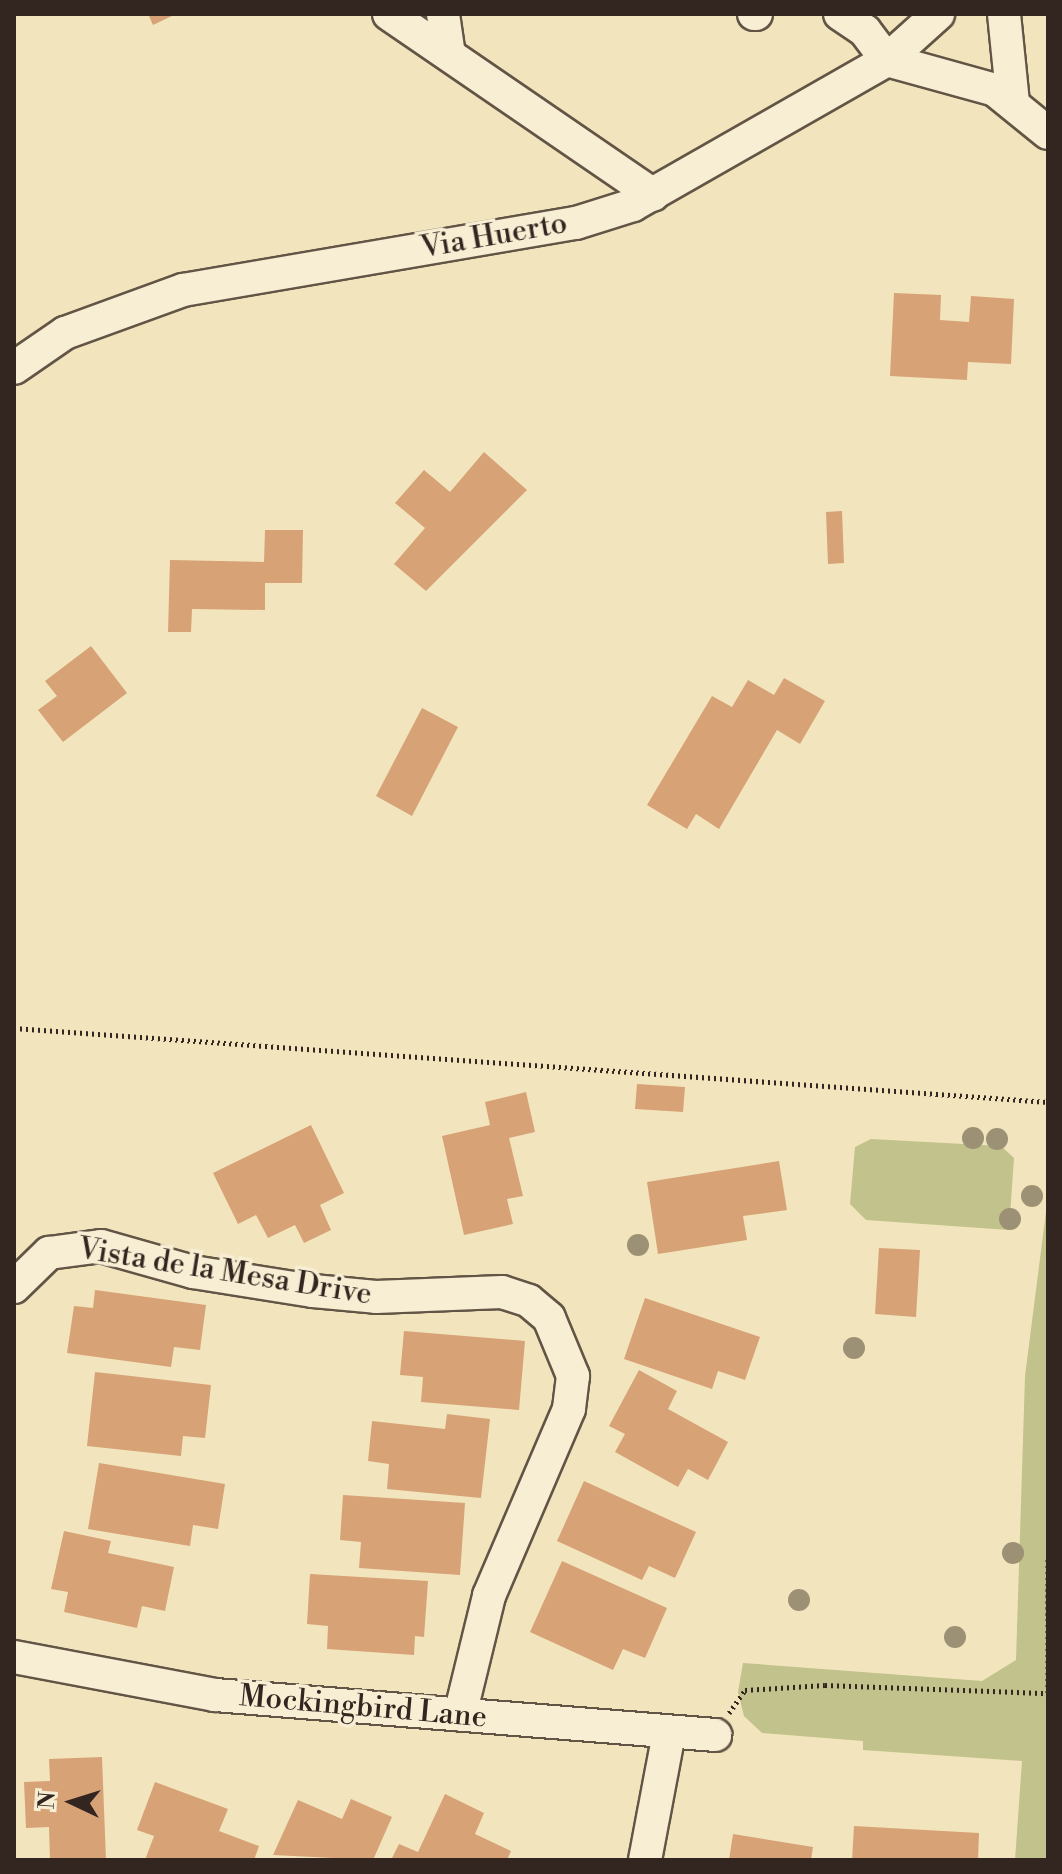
<!DOCTYPE html>
<style>
body{margin:0}
#map{position:relative;width:1062px;height:1874px;overflow:hidden;background:#f2e5bd;font-family:"Libre Bodoni",serif}
div>[style]{position:absolute}
.green>*{inset:0;background:#c2c28c}
.building>*{inset:0;background:#d7a276}
.path>*{height:5px;margin-top:-2.5px;transform-origin:0;background:repeating-linear-gradient(90deg,#33251f 0 2px,transparent 0 6px)}
.roads{filter:drop-shadow(2px 0 #635546) drop-shadow(-2px 0 #635546) drop-shadow(0 2px #635546) drop-shadow(0 -2px #635546)}
.minor>*{height:32px;margin:-16px;padding:0 16px;transform-origin:16px;border-radius:16px;background:#f7eed4}
.trees>*{width:22px;height:22px;margin:-11px;border-radius:50%;background:#9d9175}
span{translate:-50% -50%;white-space:nowrap;text-align:center;line-height:1.15;-webkit-text-stroke:7px #f7eed4;paint-order:stroke}
.street-label{font-size:30px;color:#33251f}
.frame{position:absolute;inset:0;border:16px solid #33251f;pointer-events:none}
.north{position:absolute;left:32px;top:1762px;width:80px;height:80px;-webkit-text-stroke:6px #f7eed4;paint-order:stroke;rotate:274deg;font-size:22px;font-weight:700;line-height:32px;text-align:center;color:#33251f}
.north::after{content:'';display:block;margin:auto;width:28px;height:36px;background:#33251f;clip-path:polygon(50% 0,100% 100%,50% 72%,0 100%)}
</style>
<div id="map">
<div class="green">
<i style="clip-path:polygon(871px 1139px,1001px 1146px,1014px 1158px,1009px 1230px,866px 1220px,850px 1204px,855px 1147px)"></i>
<i style="clip-path:polygon(1048px 1196px,1048px 1860px,1015px 1860px,1022px 1761px,863px 1750px,863px 1741px,762px 1733px,744px 1716px,738px 1692px,743px 1663px,982px 1681px,1016px 1660px,1025px 1376px)"></i>
</div>
<div class="building">
<i style="clip-path:polygon(148px 14px,176px 14px,153px 25px)"></i>
<i style="clip-path:polygon(894px 293px,941px 295px,940px 320px,969px 322px,971px 296px,1014px 299px,1011px 364px,968px 362px,967px 380px,890px 376px)"></i>
<i style="clip-path:polygon(484px 452px,527px 490px,426px 591px,394px 564px,425px 528px,395px 503px,424px 470px,450px 492px)"></i>
<i style="clip-path:polygon(842px 511px,844px 563px,828px 564px,826px 512px)"></i>
<i style="clip-path:polygon(265px 530px,303px 530px,302px 583px,265px 583px,265px 610px,192px 609px,191px 632px,168px 632px,170px 560px,264px 562px)"></i>
<i style="clip-path:polygon(91px 646px,127px 693px,63px 742px,38px 710px,57px 696px,45px 681px)"></i>
<i style="clip-path:polygon(784px 678px,825px 701px,800px 744px,777px 730px,719px 829px,696px 814px,687px 829px,647px 805px,712px 696px,732px 707px,748px 680px,774px 695px)"></i>
<i style="clip-path:polygon(422px 708px,458px 727px,412px 816px,376px 796px)"></i>
<i style="clip-path:polygon(637px 1084px,685px 1087px,683px 1112px,635px 1109px)"></i>
<i style="clip-path:polygon(526px 1092px,535px 1132px,509px 1138px,523px 1196px,507px 1199px,513px 1224px,464px 1235px,442px 1136px,490px 1125px,485px 1102px)"></i>
<i style="clip-path:polygon(311px 1125px,344px 1193px,320px 1205px,331px 1230px,304px 1243px,295px 1225px,268px 1238px,256px 1215px,238px 1224px,213px 1173px)"></i>
<i style="clip-path:polygon(779px 1161px,787px 1210px,743px 1216px,747px 1240px,658px 1254px,647px 1182px)"></i>
<i style="clip-path:polygon(879px 1248px,920px 1250px,916px 1317px,875px 1314px)"></i>
<i style="clip-path:polygon(95px 1290px,206px 1305px,200px 1350px,174px 1347px,171px 1367px,67px 1353px,74px 1306px,93px 1308px)"></i>
<i style="clip-path:polygon(645px 1298px,760px 1337px,745px 1380px,718px 1371px,712px 1389px,624px 1359px)"></i>
<i style="clip-path:polygon(404px 1331px,525px 1341px,519px 1410px,421px 1402px,423px 1377px,400px 1375px)"></i>
<i style="clip-path:polygon(639px 1370px,677px 1391px,668px 1409px,728px 1442px,708px 1480px,688px 1469px,678px 1487px,615px 1452px,625px 1434px,609px 1426px)"></i>
<i style="clip-path:polygon(95px 1372px,211px 1385px,205px 1438px,183px 1436px,181px 1456px,87px 1446px)"></i>
<i style="clip-path:polygon(447px 1414px,490px 1419px,481px 1498px,387px 1489px,389px 1464px,368px 1461px,372px 1421px,445px 1429px)"></i>
<i style="clip-path:polygon(99px 1463px,225px 1484px,218px 1529px,193px 1525px,190px 1546px,88px 1529px)"></i>
<i style="clip-path:polygon(584px 1481px,696px 1532px,675px 1578px,649px 1566px,642px 1580px,557px 1541px)"></i>
<i style="clip-path:polygon(343px 1495px,465px 1503px,460px 1575px,359px 1568px,361px 1542px,340px 1540px)"></i>
<i style="clip-path:polygon(64px 1531px,111px 1541px,108px 1553px,174px 1567px,165px 1611px,142px 1606px,137px 1628px,64px 1612px,68px 1592px,51px 1589px)"></i>
<i style="clip-path:polygon(562px 1561px,667px 1608px,645px 1658px,623px 1649px,613px 1670px,530px 1632px)"></i>
<i style="clip-path:polygon(310px 1574px,428px 1581px,424px 1637px,415px 1636px,414px 1655px,327px 1649px,328px 1626px,307px 1624px)"></i>
<i style="clip-path:polygon(102px 1757px,106px 1860px,50px 1860px,49px 1827px,26px 1828px,24px 1782px,50px 1781px,49px 1759px)"></i>
<i style="clip-path:polygon(155px 1782px,228px 1809px,219px 1831px,259px 1846px,254px 1860px,145px 1860px,154px 1836px,137px 1830px)"></i>
<i style="clip-path:polygon(445px 1794px,484px 1813px,475px 1834px,511px 1851px,507px 1860px,391px 1860px,399px 1844px,418px 1852px)"></i>
<i style="clip-path:polygon(351px 1799px,392px 1817px,373px 1860px,273px 1855px,298px 1800px,342px 1819px)"></i>
<i style="clip-path:polygon(854px 1826px,979px 1833px,978px 1860px,852px 1860px)"></i>
<i style="clip-path:polygon(733px 1834px,813px 1847px,811px 1860px,729px 1860px)"></i>
</div>
<div class="path">
<i style="left:14px;top:1028px;width:1037px;rotate:4.09deg"></i>
<i style="left:1048px;top:1693px;width:135px;rotate:-90deg"></i>
<i style="left:729px;top:1713px;width:28px;rotate:-55deg"></i>
<i style="left:745px;top:1690px;width:80px;rotate:-3.6deg"></i>
<i style="left:825px;top:1685px;width:223px;rotate:2.1deg"></i>
</div>
<div class="roads">
<div class="minor">
<i style="left:389px;top:14px;width:320px;rotate:34.4deg"></i>
<i style="left:443px;top:14px;width:41px;rotate:81.7deg"></i>
<i style="left:754px;top:14px;width:2px"></i>
<i style="left:840px;top:14px;width:30px;rotate:34deg"></i>
<i style="left:865px;top:31px;width:36px;rotate:53deg"></i>
<i style="left:887px;top:60px;width:112px;rotate:15.5deg"></i>
<i style="left:995px;top:90px;width:68px;rotate:39.1deg"></i>
<i style="left:1004px;top:14px;width:89px;rotate:84.2deg"></i>
<i style="left:14px;top:368px;width:62px;rotate:-34.5deg"></i>
<i style="left:65px;top:333px;width:126px;rotate:-20deg"></i>
<i style="left:183px;top:290px;width:399px;rotate:-9.7deg"></i>
<i style="left:576px;top:223px;width:60px;rotate:-17.5deg"></i>
<i style="left:633px;top:205px;width:292px;rotate:-29.7deg"></i>
<i style="left:887px;top:60px;width:69px;rotate:-42deg"></i>
<i style="left:14px;top:1287px;width:49px;rotate:-44.2deg"></i>
<i style="left:49px;top:1253px;width:52px;rotate:-7.7deg"></i>
<i style="left:101px;top:1246px;width:96px;rotate:15.8deg"></i>
<i style="left:193px;top:1272px;width:121px;rotate:9deg"></i>
<i style="left:313px;top:1291px;width:63px;rotate:5.4deg"></i>
<i style="left:376px;top:1297px;width:126px;rotate:-2.3deg"></i>
<i style="left:502px;top:1292px;width:28px;rotate:18deg"></i>
<i style="left:529px;top:1301px;width:26px;rotate:40deg"></i>
<i style="left:549px;top:1318px;width:63px;rotate:67.5deg"></i>
<i style="left:573px;top:1376px;width:33px;rotate:97deg"></i>
<i style="left:569px;top:1409px;width:203px;rotate:113.2deg"></i>
<i style="left:489px;top:1596px;width:122px;rotate:103.7deg"></i>
<i style="left:14px;top:1657px;width:205px;rotate:10.7deg"></i>
<i style="left:215px;top:1695px;width:502px;rotate:4.57deg"></i>
<i style="left:645px;top:1860px;width:129px;rotate:-79.3deg"></i>
</div>
</div>
<div class="trees">
<i style="left:973px;top:1138px"></i>
<i style="left:997px;top:1139px"></i>
<i style="left:1032px;top:1196px"></i>
<i style="left:1010px;top:1219px"></i>
<i style="left:638px;top:1245px"></i>
<i style="left:854px;top:1348px"></i>
<i style="left:1013px;top:1553px"></i>
<i style="left:799px;top:1600px"></i>
<i style="left:955px;top:1637px"></i>
</div>
<div class="street-label">
<span style="left:494px;top:236px;rotate:-10deg">Via Huerto</span>
<span style="left:225px;top:1272px;rotate:9deg">Vista de la Mesa Drive</span>
<span style="left:363px;top:1707px;rotate:5deg">Mockingbird Lane</span>
</div>
<div class="frame"></div>
<div class="north">N</div>
</div>
